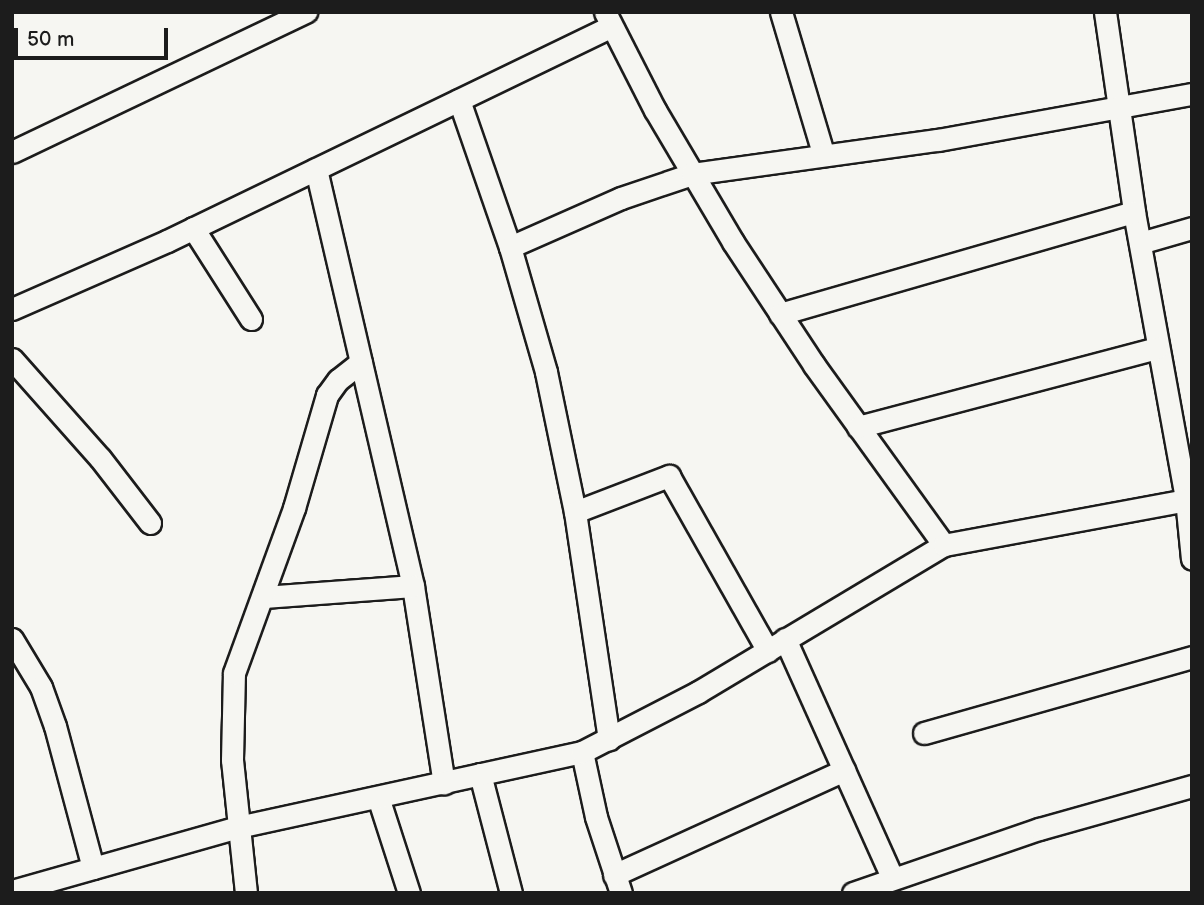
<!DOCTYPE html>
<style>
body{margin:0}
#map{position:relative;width:1204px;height:905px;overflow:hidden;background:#f6f6f2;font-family:"Balsamiq Sans",sans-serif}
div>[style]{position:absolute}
.roads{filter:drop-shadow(2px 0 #1c1c1c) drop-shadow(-2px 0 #1c1c1c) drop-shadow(0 2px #1c1c1c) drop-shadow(0 -2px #1c1c1c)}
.minor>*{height:21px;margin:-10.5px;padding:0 10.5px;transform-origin:10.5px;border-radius:10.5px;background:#f6f6f2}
span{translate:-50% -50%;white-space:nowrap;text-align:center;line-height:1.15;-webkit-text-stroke:5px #f6f6f2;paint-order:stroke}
.frame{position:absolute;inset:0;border:14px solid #1c1c1c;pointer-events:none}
.scale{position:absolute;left:14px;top:28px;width:154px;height:32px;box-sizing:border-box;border:4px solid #1c1c1c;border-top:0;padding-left:9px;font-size:21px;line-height:24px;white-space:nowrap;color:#1c1c1c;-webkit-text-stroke:5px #f6f6f2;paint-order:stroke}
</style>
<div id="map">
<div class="roads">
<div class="minor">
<i style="left:605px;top:12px;width:110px;rotate:63deg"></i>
<i style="left:655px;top:110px;width:153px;rotate:59.4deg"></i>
<i style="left:733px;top:242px;width:147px;rotate:56.6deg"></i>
<i style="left:814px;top:365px;width:222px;rotate:54.2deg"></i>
<i style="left:781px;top:12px;width:147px;rotate:73.4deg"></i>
<i style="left:1105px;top:12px;width:202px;rotate:81.7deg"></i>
<i style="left:1134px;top:212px;width:292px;rotate:79.7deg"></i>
<i style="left:1186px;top:499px;width:60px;rotate:84.3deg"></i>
<i style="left:459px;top:100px;width:156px;rotate:70.9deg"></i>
<i style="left:510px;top:247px;width:130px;rotate:73.9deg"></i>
<i style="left:546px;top:372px;width:143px;rotate:78.3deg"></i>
<i style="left:575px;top:512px;width:230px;rotate:81.5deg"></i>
<i style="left:12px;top:152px;width:326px;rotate:-25.5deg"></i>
<i style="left:316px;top:169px;width:428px;rotate:76.9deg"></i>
<i style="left:413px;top:586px;width:200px;rotate:81.1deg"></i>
<i style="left:193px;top:228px;width:108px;rotate:57.5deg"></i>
<i style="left:1140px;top:243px;width:54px;rotate:-16.1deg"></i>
<i style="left:510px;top:247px;width:121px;rotate:-23.8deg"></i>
<i style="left:621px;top:198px;width:75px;rotate:-18.7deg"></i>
<i style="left:692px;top:174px;width:248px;rotate:-7.9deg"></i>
<i style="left:938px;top:140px;width:258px;rotate:-10.3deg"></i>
<i style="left:12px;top:309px;width:169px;rotate:-23.7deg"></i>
<i style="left:167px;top:241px;width:493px;rotate:-25.8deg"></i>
<i style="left:780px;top:314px;width:368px;rotate:-16.1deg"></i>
<i style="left:12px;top:359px;width:132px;rotate:48.4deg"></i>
<i style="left:100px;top:458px;width:82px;rotate:52.4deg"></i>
<i style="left:858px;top:427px;width:310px;rotate:-14.8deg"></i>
<i style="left:575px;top:512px;width:101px;rotate:-21deg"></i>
<i style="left:669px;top:476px;width:201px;rotate:60.5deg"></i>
<i style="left:264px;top:597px;width:149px;rotate:-4.2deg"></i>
<i style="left:12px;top:639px;width:56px;rotate:58.9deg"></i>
<i style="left:41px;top:687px;width:41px;rotate:70.3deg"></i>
<i style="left:55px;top:726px;width:147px;rotate:75deg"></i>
<i style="left:785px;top:639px;width:261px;rotate:65.8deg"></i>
<i style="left:924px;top:733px;width:279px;rotate:-15.8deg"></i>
<i style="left:582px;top:752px;width:66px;rotate:77.8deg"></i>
<i style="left:596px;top:817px;width:80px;rotate:71.8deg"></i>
<i style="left:480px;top:774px;width:123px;rotate:75.4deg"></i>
<i style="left:378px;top:797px;width:101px;rotate:72.1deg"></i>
<i style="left:614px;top:875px;width:253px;rotate:-24.5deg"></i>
<i style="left:12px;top:891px;width:235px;rotate:-15.8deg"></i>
<i style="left:238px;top:827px;width:352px;rotate:-12.3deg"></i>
<i style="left:582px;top:752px;width:131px;rotate:-27.3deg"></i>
<i style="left:698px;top:692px;width:287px;rotate:-30.9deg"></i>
<i style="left:944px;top:545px;width:252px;rotate:-10.5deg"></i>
<i style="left:246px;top:893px;width:134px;rotate:-96deg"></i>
<i style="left:232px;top:760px;width:87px;rotate:-88.7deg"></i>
<i style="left:234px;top:673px;width:176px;rotate:-70deg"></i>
<i style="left:294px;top:508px;width:118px;rotate:-73.7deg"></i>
<i style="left:327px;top:395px;width:19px;rotate:-54deg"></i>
<i style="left:338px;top:380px;width:29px;rotate:-38deg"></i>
<i style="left:853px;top:893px;width:197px;rotate:-19deg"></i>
<i style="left:1039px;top:829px;width:159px;rotate:-15.7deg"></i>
</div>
</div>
<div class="frame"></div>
<div class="scale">50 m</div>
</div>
